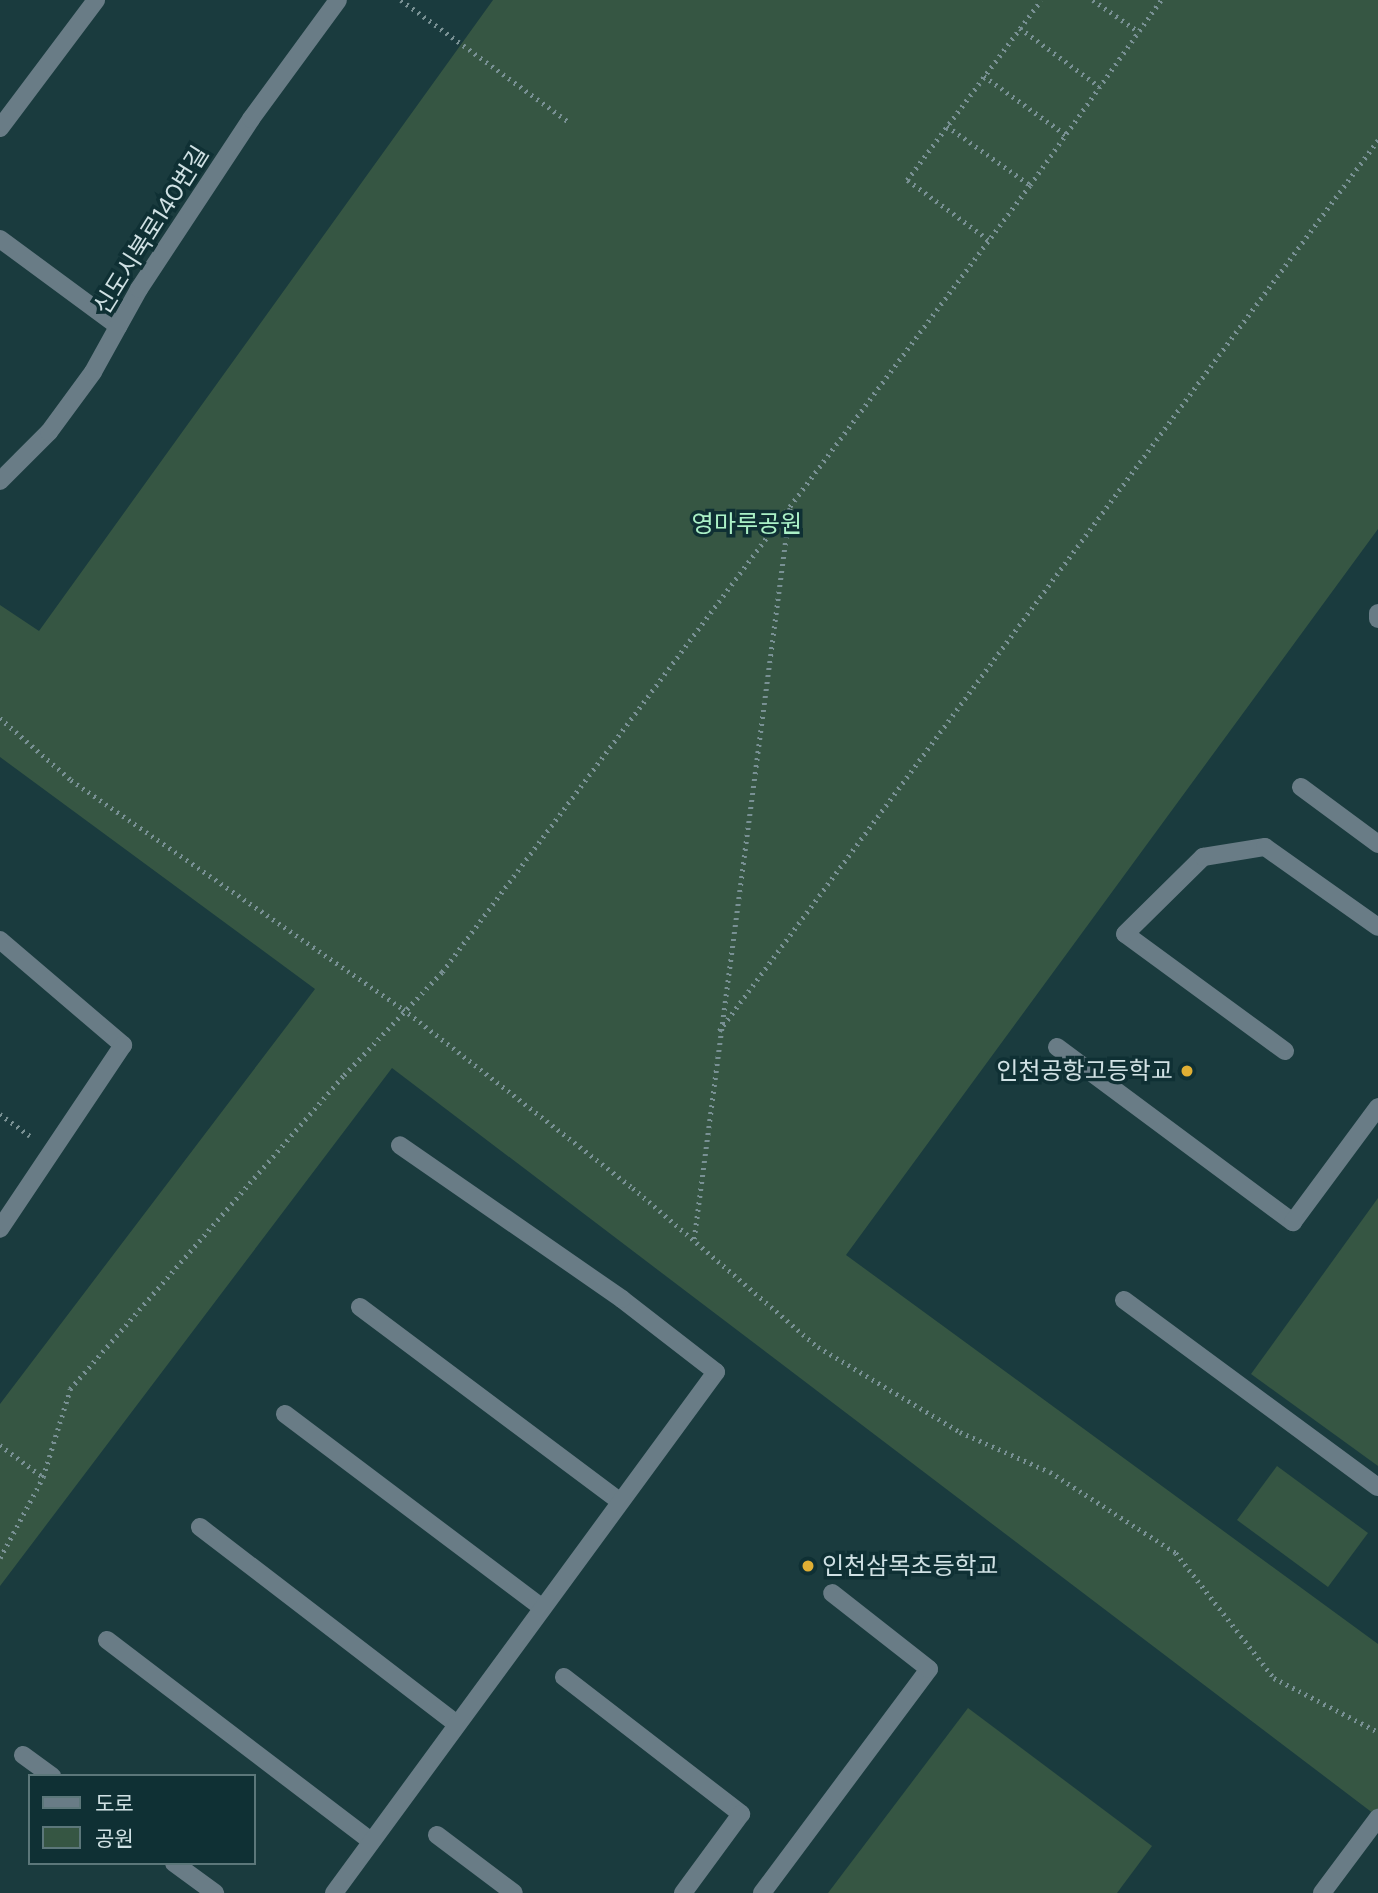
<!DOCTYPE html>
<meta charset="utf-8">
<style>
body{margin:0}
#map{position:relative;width:1378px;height:1893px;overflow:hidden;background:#1a3b3e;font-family:"DM Sans","Noto Sans KR",sans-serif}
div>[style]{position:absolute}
.green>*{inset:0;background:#365643}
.path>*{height:4.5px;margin-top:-2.25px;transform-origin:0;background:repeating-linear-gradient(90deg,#799194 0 2px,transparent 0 7px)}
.minor>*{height:18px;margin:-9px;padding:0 9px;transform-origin:9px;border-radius:9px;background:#697c86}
.dots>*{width:19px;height:19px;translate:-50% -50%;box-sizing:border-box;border:4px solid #0f3034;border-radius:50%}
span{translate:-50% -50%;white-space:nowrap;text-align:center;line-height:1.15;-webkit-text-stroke:7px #0f3034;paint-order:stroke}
.street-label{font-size:24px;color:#d0e1e4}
.park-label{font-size:24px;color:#abf1c7}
.poi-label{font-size:24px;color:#d0e1e4}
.right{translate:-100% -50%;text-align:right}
.left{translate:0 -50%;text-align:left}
.legend{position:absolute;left:28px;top:1774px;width:228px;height:91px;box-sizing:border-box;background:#0f3034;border:2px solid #5c777a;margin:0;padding:9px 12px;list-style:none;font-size:21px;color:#d0e1e4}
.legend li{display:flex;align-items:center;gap:14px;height:35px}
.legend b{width:35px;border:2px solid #5c777a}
</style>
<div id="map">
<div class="green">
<i style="clip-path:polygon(493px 0,1378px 0,1378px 529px,846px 1255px,1378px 1644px,1378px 1817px,392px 1068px,0 1586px,0 1404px,315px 989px,0 757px,0 605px,39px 631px)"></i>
<i style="clip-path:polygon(1378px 1198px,1378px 1466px,1251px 1374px)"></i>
<i style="clip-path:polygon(1277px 1466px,1368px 1533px,1328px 1587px,1237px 1520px)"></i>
<i style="clip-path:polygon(968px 1708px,1152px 1846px,1117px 1893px,828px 1893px)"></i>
</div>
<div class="path">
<i style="left:401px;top:0;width:208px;rotate:36deg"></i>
<i style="left:1093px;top:0;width:56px;rotate:34.8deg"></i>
<i style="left:1020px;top:28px;width:99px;rotate:36.4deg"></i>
<i style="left:984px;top:76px;width:101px;rotate:35.7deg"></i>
<i style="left:947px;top:126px;width:102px;rotate:35.4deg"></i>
<i style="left:988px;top:240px;width:101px;rotate:-143.5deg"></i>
<i style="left:907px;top:180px;width:224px;rotate:-53.3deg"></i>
<i style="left:0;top:718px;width:94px;rotate:41.1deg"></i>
<i style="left:71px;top:780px;width:403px;rotate:34.6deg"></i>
<i style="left:403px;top:1009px;width:291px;rotate:37.9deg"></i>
<i style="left:633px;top:1188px;width:244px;rotate:40.7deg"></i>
<i style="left:818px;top:1347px;width:165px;rotate:30.9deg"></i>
<i style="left:960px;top:1432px;width:98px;rotate:24deg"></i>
<i style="left:1050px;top:1472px;width:150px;rotate:32.7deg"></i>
<i style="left:1176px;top:1553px;width:159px;rotate:51.9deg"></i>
<i style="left:1274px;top:1678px;width:117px;rotate:27.4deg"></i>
<i style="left:719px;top:1031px;width:1108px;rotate:-53.51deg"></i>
<i style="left:0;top:1114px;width:37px;rotate:36deg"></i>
<i style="left:694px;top:1239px;width:739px;rotate:-82.54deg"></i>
<i style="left:0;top:1445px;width:54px;rotate:36.7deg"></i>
<i style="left:0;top:1558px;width:92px;rotate:-62deg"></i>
<i style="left:43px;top:1477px;width:92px;rotate:-72.9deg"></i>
<i style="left:70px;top:1389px;width:417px;rotate:-48.9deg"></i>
<i style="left:344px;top:1075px;width:142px;rotate:-46.4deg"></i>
<i style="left:442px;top:972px;width:982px;rotate:-53.24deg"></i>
<i style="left:1030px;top:185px;width:227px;rotate:-54.7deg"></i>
</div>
<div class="minor">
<i style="left:0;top:128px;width:160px;rotate:-53.1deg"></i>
<i style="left:0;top:239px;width:147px;rotate:36.4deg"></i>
<i style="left:0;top:481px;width:69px;rotate:-45deg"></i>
<i style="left:49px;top:432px;width:74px;rotate:-53.7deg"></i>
<i style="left:93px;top:372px;width:95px;rotate:-61deg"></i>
<i style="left:139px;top:289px;width:204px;rotate:-56.6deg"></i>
<i style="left:251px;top:119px;width:147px;rotate:-53.8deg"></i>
<i style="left:1378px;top:613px;width:6px;rotate:90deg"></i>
<i style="left:1301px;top:787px;width:96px;rotate:36.5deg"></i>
<i style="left:0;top:940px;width:162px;rotate:40.5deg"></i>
<i style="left:123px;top:1045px;width:221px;rotate:123.8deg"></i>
<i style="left:1057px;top:1047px;width:294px;rotate:36.6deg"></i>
<i style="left:1293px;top:1222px;width:143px;rotate:-53.5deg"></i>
<i style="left:1285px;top:1051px;width:198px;rotate:-143.8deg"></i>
<i style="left:1125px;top:934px;width:110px;rotate:-44.6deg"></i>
<i style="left:1203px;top:857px;width:63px;rotate:-9.2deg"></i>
<i style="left:1265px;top:847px;width:138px;rotate:35.3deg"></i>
<i style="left:1124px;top:1300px;width:315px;rotate:36.4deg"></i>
<i style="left:360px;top:1307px;width:322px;rotate:36.8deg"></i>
<i style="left:285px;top:1414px;width:321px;rotate:37deg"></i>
<i style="left:200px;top:1527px;width:324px;rotate:37.5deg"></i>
<i style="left:107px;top:1640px;width:332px;rotate:37.3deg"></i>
<i style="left:564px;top:1677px;width:224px;rotate:37.7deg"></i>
<i style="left:741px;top:1814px;width:98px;rotate:126.3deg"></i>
<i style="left:23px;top:1755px;width:36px;rotate:36deg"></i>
<i style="left:437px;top:1835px;width:96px;rotate:37deg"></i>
<i style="left:174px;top:1863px;width:51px;rotate:36.2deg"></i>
<i style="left:334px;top:1893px;width:646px;rotate:-53.75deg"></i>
<i style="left:716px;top:1372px;width:119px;rotate:-142.2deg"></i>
<i style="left:622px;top:1299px;width:270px;rotate:-145.3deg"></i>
<i style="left:762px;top:1893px;width:279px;rotate:-53.3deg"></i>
<i style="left:929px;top:1669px;width:123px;rotate:-141.9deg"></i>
<i style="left:1322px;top:1893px;width:94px;rotate:-53.3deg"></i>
</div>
<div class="dots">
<i style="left:1187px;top:1071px;background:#e0af34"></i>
<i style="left:808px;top:1566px;background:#e0af34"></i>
</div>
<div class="street-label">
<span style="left:151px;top:230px;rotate:-58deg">신도시북로140번길</span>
</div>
<div class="park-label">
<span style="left:747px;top:524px">영마루공원</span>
</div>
<div class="poi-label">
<span class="right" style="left:1173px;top:1071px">인천공항고등학교</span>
<span class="left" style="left:822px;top:1566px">인천삼목초등학교</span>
</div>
<ul class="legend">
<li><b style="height:9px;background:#697c86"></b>도로</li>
<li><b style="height:19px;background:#365643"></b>공원</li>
</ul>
</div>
